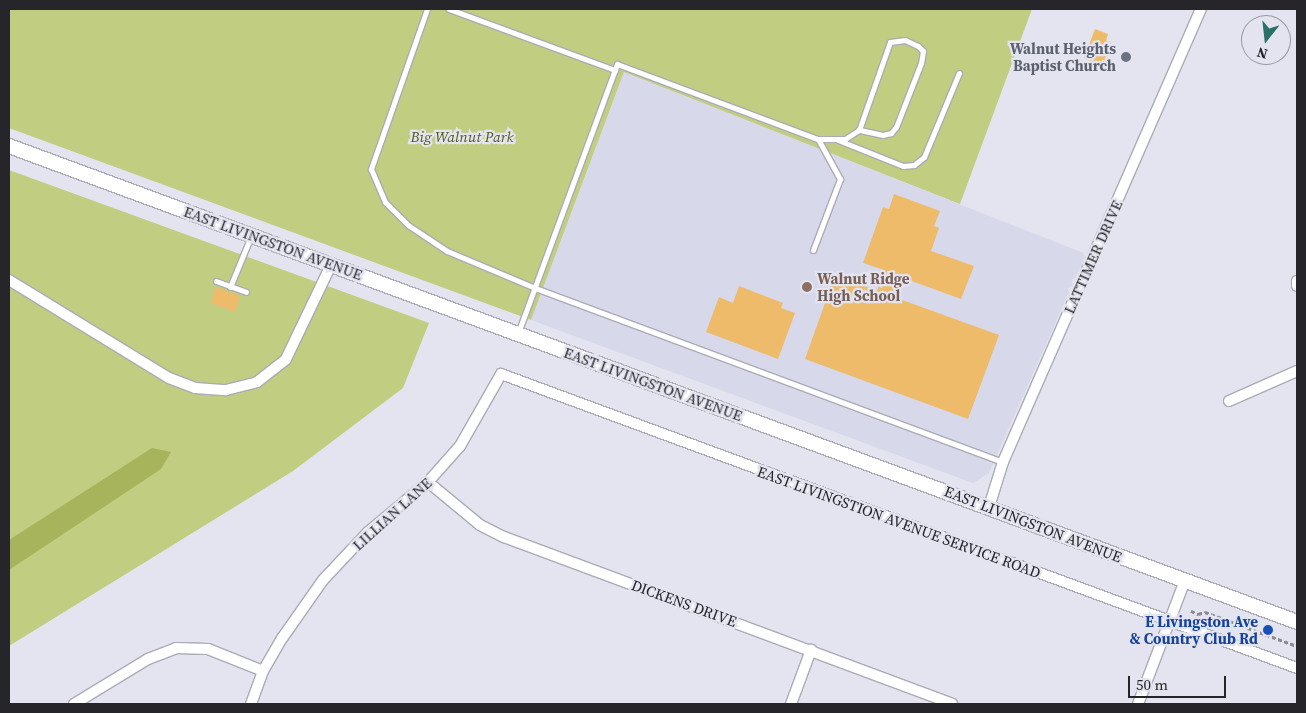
<!DOCTYPE html>
<style>
body{margin:0}
#map{position:relative;width:1306px;height:713px;overflow:hidden;background:#e3e4ef;font-family:"Source Serif 4",serif}
div>[style]{position:absolute}
.built>*{inset:0;background:#d7d8ea}
.green>*{inset:0;background:#c1cd80}
.forest>*{inset:0;background:#a8b45c}
.building>*{inset:0;background:#edbb6a}
.path>*{height:2.5px;margin-top:-1.25px;transform-origin:0;background:repeating-linear-gradient(90deg,#8a8a92 0 4px,transparent 0 6.5px)}
.roads{filter:drop-shadow(1px 0 #ababb6) drop-shadow(-1px 0 #ababb6) drop-shadow(0 1px #ababb6) drop-shadow(0 -1px #ababb6)}
.service>*{height:5px;margin:-2.5px;padding:0 2.5px;transform-origin:2.5px;border-radius:2.5px;background:#fff}
.minor>*{height:10px;margin:-5px;padding:0 5px;transform-origin:5px;border-radius:5px;background:#fff}
.secondary>*{height:14px;margin:-7px;padding:0 7px;transform-origin:7px;border-radius:7px;background:#fff}
.dots>*{width:14px;height:14px;translate:-50% -50%;box-sizing:border-box;border:2px solid #e3e4ef;border-radius:50%}
span{translate:-50% -50%;white-space:nowrap;text-align:center;line-height:1.15;-webkit-text-stroke:4.5px #e3e4ef;paint-order:stroke}
.worship-label{font-size:15px;color:#5b616d;font-weight:700}
.right{translate:-100% -50%;text-align:right}
.park-label{font-size:15px;color:#535b1b;font-style:italic}
.street-label{font-size:15px;color:#26262a}
.education-label{font-size:15px;color:#785e54;font-weight:700}
.left{translate:0 -50%;text-align:left}
.transit-label{font-size:15px;color:#164399;font-weight:700}
.frame{position:absolute;inset:0;border:10px solid #26262a;pointer-events:none}
.north{position:absolute;left:1241px;top:15px;width:50px;height:50px;box-sizing:border-box;background:#e3e4ef;border:1px solid #9798a0;border-radius:50%;rotate:196deg;font-size:14px;font-weight:700;line-height:20px;text-align:center;color:#26262a}
.north::after{content:'';display:block;margin:auto;width:18px;height:22px;background:#287069;clip-path:polygon(50% 0,100% 100%,50% 72%,0 100%)}
.scale{position:absolute;left:1128px;top:676px;width:98px;height:22px;box-sizing:border-box;border:2px solid #26262a;border-top:0;padding-left:6px;font-size:15px;line-height:18px;white-space:nowrap;color:#26262a;-webkit-text-stroke:4px #e3e4ef;paint-order:stroke}
</style>
<div id="map">
<div class="built">
<i style="clip-path:polygon(624px 72px,1086px 254px,989px 473px,973px 483px,531px 320px)"></i>
</div>
<div class="green">
<i style="clip-path:polygon(9px 9px,1032px 9px,960px 204px,624px 72px,531px 320px,9px 128px)"></i>
<i style="clip-path:polygon(9px 170px,429px 323px,403px 388px,293px 471px,9px 646px)"></i>
</div>
<div class="forest">
<i style="clip-path:polygon(152px 448px,171px 452px,161px 469px,9px 570px,9px 540px)"></i>
</div>
<div class="building">
<i style="clip-path:polygon(1095px 29px,1108px 34px,1106px 41px,1112px 43px,1102px 66px,1084px 58px)"></i>
<i style="clip-path:polygon(894px 194px,940px 211px,934px 226px,939px 228px,931px 251px,974px 266px,961px 299px,898px 276px,891px 296px,999px 335px,968px 419px,805px 359px,835px 275px,877px 291px,884px 270px,863px 263px,883px 207px,889px 209px)"></i>
<i style="clip-path:polygon(739px 286px,783px 303px,781px 308px,795px 313px,778px 359px,706px 332px,719px 297px,733px 303px)"></i>
<i style="clip-path:polygon(216px 287px,240px 296px,235px 312px,211px 303px)"></i>
</div>
<div class="path">
<i style="left:1191px;top:611px;width:8px;rotate:23deg"></i>
<i style="left:1198px;top:614px;width:7px;rotate:-16deg"></i>
<i style="left:1205px;top:612px;width:98px;rotate:20.3deg"></i>
</div>
<div class="roads">
<div class="service">
<i style="left:427px;top:9px;width:170px;rotate:109.3deg"></i>
<i style="left:371px;top:169px;width:36px;rotate:67deg"></i>
<i style="left:385px;top:202px;width:33px;rotate:45deg"></i>
<i style="left:408px;top:225px;width:47px;rotate:33.7deg"></i>
<i style="left:447px;top:251px;width:95px;rotate:22.8deg"></i>
<i style="left:535px;top:288px;width:499px;rotate:20.4deg"></i>
<i style="left:449px;top:9px;width:177px;rotate:20.2deg"></i>
<i style="left:818px;top:139px;width:27px"></i>
<i style="left:845px;top:139px;width:17px;rotate:-33deg"></i>
<i style="left:859px;top:130px;width:93px;rotate:-70.6deg"></i>
<i style="left:890px;top:42px;width:15px;rotate:-8deg"></i>
<i style="left:905px;top:40px;width:14px;rotate:25deg"></i>
<i style="left:918px;top:46px;width:7px;rotate:45deg"></i>
<i style="left:923px;top:51px;width:12px;rotate:99deg"></i>
<i style="left:921px;top:63px;width:69px;rotate:111.3deg"></i>
<i style="left:896px;top:127px;width:8px;rotate:130deg"></i>
<i style="left:891px;top:133px;width:8px;rotate:166deg"></i>
<i style="left:883px;top:135px;width:25px;rotate:-168deg"></i>
<i style="left:838px;top:140px;width:70px;rotate:21.8deg"></i>
<i style="left:903px;top:166px;width:11px;rotate:-5deg"></i>
<i style="left:914px;top:165px;width:13px;rotate:-39deg"></i>
<i style="left:924px;top:157px;width:91px;rotate:-67.4deg"></i>
<i style="left:216px;top:281px;width:32px;rotate:20deg"></i>
<i style="left:230px;top:287px;width:55px;rotate:-67.6deg"></i>
<i style="left:518px;top:333px;width:287px;rotate:-69.8deg"></i>
<i style="left:617px;top:64px;width:215px;rotate:20.5deg"></i>
<i style="left:818px;top:139px;width:46px;rotate:61.2deg"></i>
<i style="left:840px;top:179px;width:76px;rotate:110.8deg"></i>
</div>
<div class="minor">
<i style="left:9px;top:280px;width:188px;rotate:31.5deg"></i>
<i style="left:169px;top:378px;width:28px;rotate:21deg"></i>
<i style="left:195px;top:388px;width:31px;rotate:4deg"></i>
<i style="left:226px;top:390px;width:32px;rotate:-14deg"></i>
<i style="left:257px;top:382px;width:37px;rotate:-38deg"></i>
<i style="left:286px;top:359px;width:104px;rotate:-64.4deg"></i>
<i style="left:1297px;top:281px;width:5px;rotate:90deg"></i>
<i style="left:1229px;top:401px;width:74px;rotate:-23.8deg"></i>
<i style="left:428px;top:482px;width:67px;rotate:39.6deg"></i>
<i style="left:480px;top:525px;width:27px;rotate:27deg"></i>
<i style="left:504px;top:537px;width:478px;rotate:20.4deg"></i>
<i style="left:989px;top:507px;width:47px;rotate:-72.7deg"></i>
<i style="left:1003px;top:462px;width:494px;rotate:-66.4deg"></i>
<i style="left:74px;top:704px;width:87px;rotate:-31.3deg"></i>
<i style="left:148px;top:659px;width:30px;rotate:-21deg"></i>
<i style="left:176px;top:648px;width:32px;rotate:2deg"></i>
<i style="left:208px;top:649px;width:59px;rotate:21.8deg"></i>
<i style="left:251px;top:704px;width:35px;rotate:-70deg"></i>
<i style="left:263px;top:671px;width:39px;rotate:-60deg"></i>
<i style="left:283px;top:637px;width:70px;rotate:-54.9deg"></i>
<i style="left:323px;top:580px;width:66px;rotate:-46.8deg"></i>
<i style="left:368px;top:532px;width:78px;rotate:-39.8deg"></i>
<i style="left:428px;top:482px;width:48px;rotate:-48.4deg"></i>
<i style="left:460px;top:446px;width:83px;rotate:-60.3deg"></i>
<i style="left:501px;top:374px;width:849px;rotate:20.27deg"></i>
<i style="left:791px;top:704px;width:58px;rotate:-69.7deg"></i>
<i style="left:1138px;top:704px;width:133px;rotate:-69.2deg"></i>
</div>
<div class="secondary">
<i style="left:9px;top:146px;width:1373px;rotate:20.28deg"></i>
</div>
</div>
<div class="dots">
<i style="left:1126px;top:57px;background:#6b7280"></i>
<i style="left:807px;top:287px;background:#8d6e63"></i>
<i style="left:1268px;top:630px;background:#1a4fb4"></i>
</div>
<div class="worship-label">
<span class="right" style="left:1116px;top:57px">Walnut Heights<br>Baptist Church</span>
</div>
<div class="park-label">
<span style="left:462px;top:137px">Big Walnut Park</span>
</div>
<div class="street-label">
<span style="left:273px;top:243px;rotate:20deg">EAST LIVINGSTON AVENUE</span>
<span style="left:1093px;top:257px;rotate:-66deg">LATTIMER DRIVE</span>
<span style="left:653px;top:384px;rotate:20deg">EAST LIVINGSTON AVENUE</span>
<span style="left:392px;top:514px;rotate:-42deg">LILLIAN LANE</span>
<span style="left:899px;top:522px;rotate:20deg">EAST LIVINGSTION AVENUE SERVICE ROAD</span>
<span style="left:1033px;top:524px;rotate:21deg">EAST LIVINGSTON AVENUE</span>
<span style="left:684px;top:603px;rotate:20deg">DICKENS DRIVE</span>
</div>
<div class="education-label">
<span class="left" style="left:817px;top:287px">Walnut Ridge<br>High School</span>
</div>
<div class="transit-label">
<span class="right" style="left:1258px;top:630px">E Livingston Ave<br>&amp; Country Club Rd</span>
</div>
<div class="frame"></div>
<div class="north">N</div>
<div class="scale">50 m</div>
</div>
